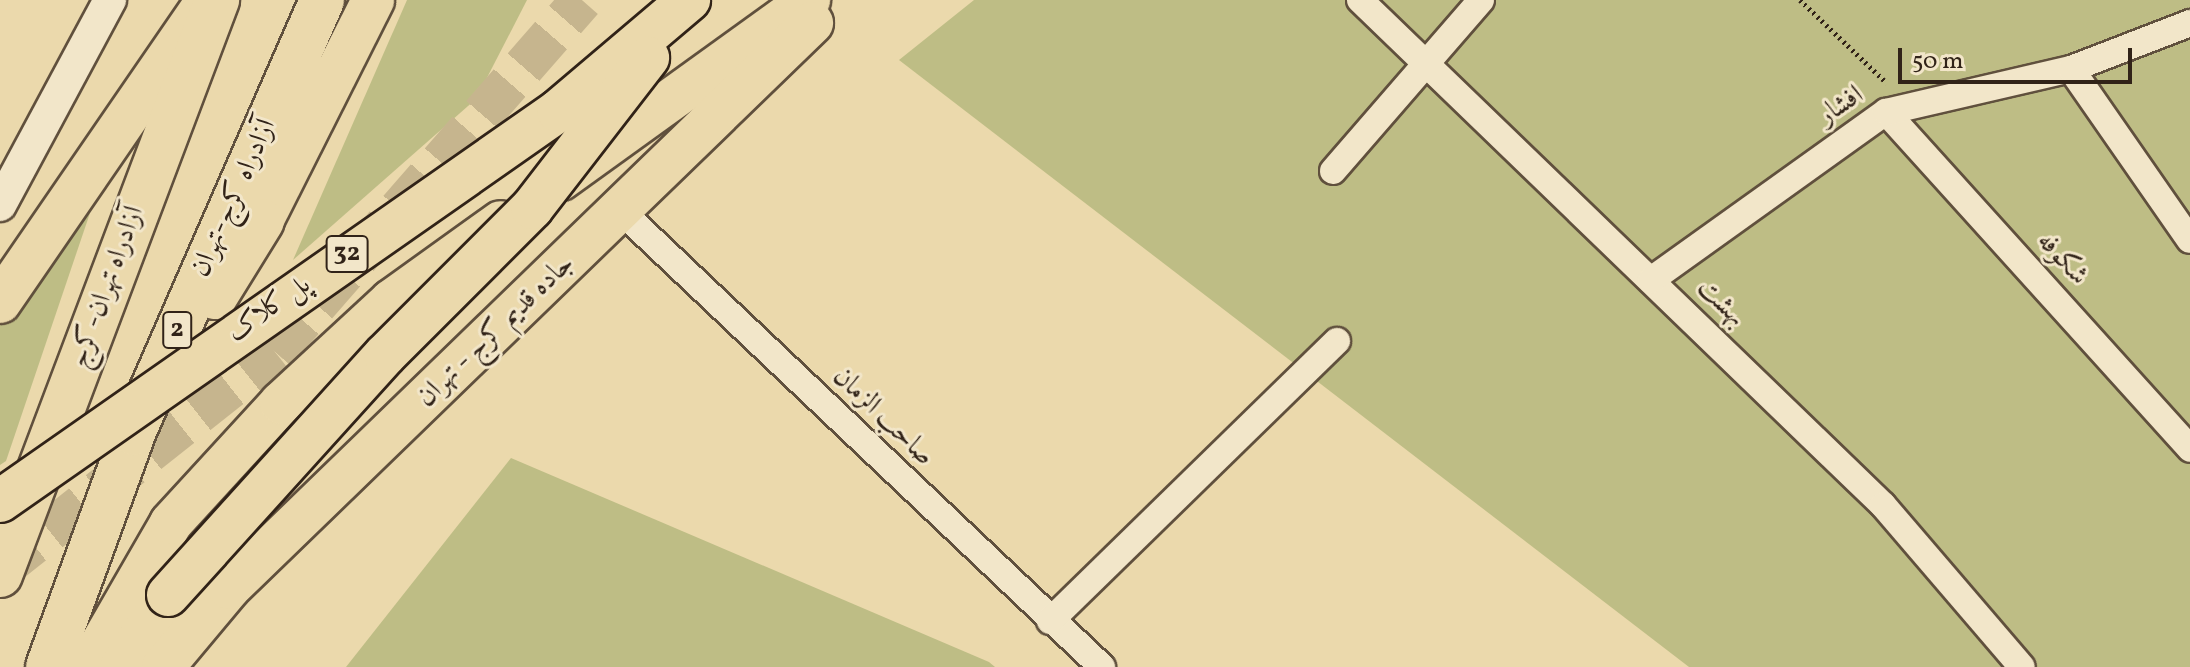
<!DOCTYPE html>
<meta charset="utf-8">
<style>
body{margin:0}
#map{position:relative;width:2190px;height:667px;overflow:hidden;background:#ebd9ac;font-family:Vollkorn,Amiri,serif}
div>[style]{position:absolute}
.green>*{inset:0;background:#bebd85}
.trunk-tunnel>*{height:42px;margin-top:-21px;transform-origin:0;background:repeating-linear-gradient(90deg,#c6b58e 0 42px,transparent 0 63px)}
.path>*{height:5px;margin-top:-2.5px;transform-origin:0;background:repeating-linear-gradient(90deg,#312318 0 2px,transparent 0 6px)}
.roads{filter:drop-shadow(2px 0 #60503d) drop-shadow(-2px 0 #60503d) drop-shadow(0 2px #60503d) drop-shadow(0 -2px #60503d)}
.minor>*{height:26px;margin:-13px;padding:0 13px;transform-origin:13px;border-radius:13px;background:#f2e6c9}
.tertiary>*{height:32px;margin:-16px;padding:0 16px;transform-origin:16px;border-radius:16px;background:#f2e6c9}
.trunk>*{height:42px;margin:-21px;padding:0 21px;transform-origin:21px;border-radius:21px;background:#ebd9ac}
.motorway>*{height:44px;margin:-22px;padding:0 22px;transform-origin:22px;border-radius:22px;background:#ebd9ac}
.bridges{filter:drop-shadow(2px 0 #312318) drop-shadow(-2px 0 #312318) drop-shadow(0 2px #312318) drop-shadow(0 -2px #312318)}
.trunk-bridge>*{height:42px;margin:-21px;padding:0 21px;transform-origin:21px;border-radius:21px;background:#ebd9ac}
span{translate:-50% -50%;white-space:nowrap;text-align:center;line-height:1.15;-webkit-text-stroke:6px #f2e6c9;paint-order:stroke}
.shield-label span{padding:2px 6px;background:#f2e6c9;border:2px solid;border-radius:6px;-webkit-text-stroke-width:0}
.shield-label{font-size:26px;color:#312318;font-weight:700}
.street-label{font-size:28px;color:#312318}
.scale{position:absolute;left:1898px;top:48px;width:234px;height:36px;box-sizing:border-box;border:4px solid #312318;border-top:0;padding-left:10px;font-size:24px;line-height:28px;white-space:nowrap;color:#312318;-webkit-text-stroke:6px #f2e6c9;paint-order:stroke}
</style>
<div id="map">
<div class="green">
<i style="clip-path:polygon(407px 0,527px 0,476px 99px,293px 260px)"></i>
<i style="clip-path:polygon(974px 0,2190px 0,2190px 667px,1689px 667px,899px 60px)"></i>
<i style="clip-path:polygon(90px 213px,6px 461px,0 465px,0 325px)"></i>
<i style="clip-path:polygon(511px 458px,989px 662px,995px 667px,346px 667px)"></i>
</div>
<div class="trunk-tunnel">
<i style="left:0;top:570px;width:351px;rotate:-38.4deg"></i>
<i style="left:275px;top:352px;width:467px;rotate:-48.9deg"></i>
</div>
<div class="path">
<i style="left:1800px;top:0;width:120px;rotate:43.7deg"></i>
</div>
<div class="roads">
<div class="minor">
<i style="left:1360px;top:0;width:727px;rotate:44deg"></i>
<i style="left:1883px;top:505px;width:213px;rotate:49.4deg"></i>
<i style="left:2071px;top:69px;width:208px;rotate:55.2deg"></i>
<i style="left:1886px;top:112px;width:454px;rotate:47.9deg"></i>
<i style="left:1333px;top:171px;width:226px;rotate:-49.1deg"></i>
<i style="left:621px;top:211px;width:663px;rotate:43.47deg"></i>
<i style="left:1651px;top:280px;width:289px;rotate:-35.6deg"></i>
<i style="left:1886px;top:112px;width:190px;rotate:-13.1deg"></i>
<i style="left:2071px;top:69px;width:128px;rotate:-21.1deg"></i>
<i style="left:1050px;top:621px;width:401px;rotate:-44.3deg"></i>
</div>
<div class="tertiary">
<i style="left:0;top:205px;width:233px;rotate:-61.8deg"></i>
</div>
<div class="trunk">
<i style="left:561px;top:179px;width:306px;rotate:-35.8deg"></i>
<i style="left:262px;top:221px;width:247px;rotate:-63.3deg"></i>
<i style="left:0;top:302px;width:365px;rotate:-55.5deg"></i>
<i style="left:88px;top:667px;width:166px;rotate:-60deg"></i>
<i style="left:171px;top:523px;width:163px;rotate:-47.5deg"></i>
<i style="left:281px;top:403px;width:150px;rotate:-42.8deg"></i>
<i style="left:391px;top:301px;width:135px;rotate:-35.7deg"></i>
<i style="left:121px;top:667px;width:86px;rotate:-56.9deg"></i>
<i style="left:163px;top:667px;width:103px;rotate:-50.1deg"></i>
<i style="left:229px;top:588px;width:812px;rotate:-44.1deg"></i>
</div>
<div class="motorway">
<i style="left:215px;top:297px;width:89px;rotate:-58.3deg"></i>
<i style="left:0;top:575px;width:615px;rotate:-69.32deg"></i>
<i style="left:48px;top:667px;width:249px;rotate:-70deg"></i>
<i style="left:133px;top:433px;width:472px;rotate:-66.4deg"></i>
</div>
</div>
<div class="bridges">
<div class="trunk-bridge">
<i style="left:0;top:501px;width:681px;rotate:-34.95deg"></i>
<i style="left:558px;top:111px;width:172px;rotate:-40.3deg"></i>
<i style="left:168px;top:595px;width:324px;rotate:-47.9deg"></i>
<i style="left:385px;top:355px;width:208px;rotate:-45deg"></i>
<i style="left:532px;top:208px;width:190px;rotate:-52.3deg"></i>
</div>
</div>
<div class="shield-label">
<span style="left:347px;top:254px">32</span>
<span style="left:177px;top:330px">2</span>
</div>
<div class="street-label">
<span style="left:1841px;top:106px;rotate:-34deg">افشار</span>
<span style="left:234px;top:198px;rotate:-66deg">آزادراه کرج-تهران</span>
<span style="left:2062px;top:259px;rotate:48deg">شکوفه</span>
<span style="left:107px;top:287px;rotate:-70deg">آزادراه تهران-کرج</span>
<span style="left:1721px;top:303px;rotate:44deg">بهشت</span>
<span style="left:269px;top:309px;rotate:-35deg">پل کلاک</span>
<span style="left:496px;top:331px;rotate:-44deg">جاده قدیم کرج - تهران</span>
<span style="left:883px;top:417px;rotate:44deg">صاحب الزمان</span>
</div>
<div class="scale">50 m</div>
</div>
